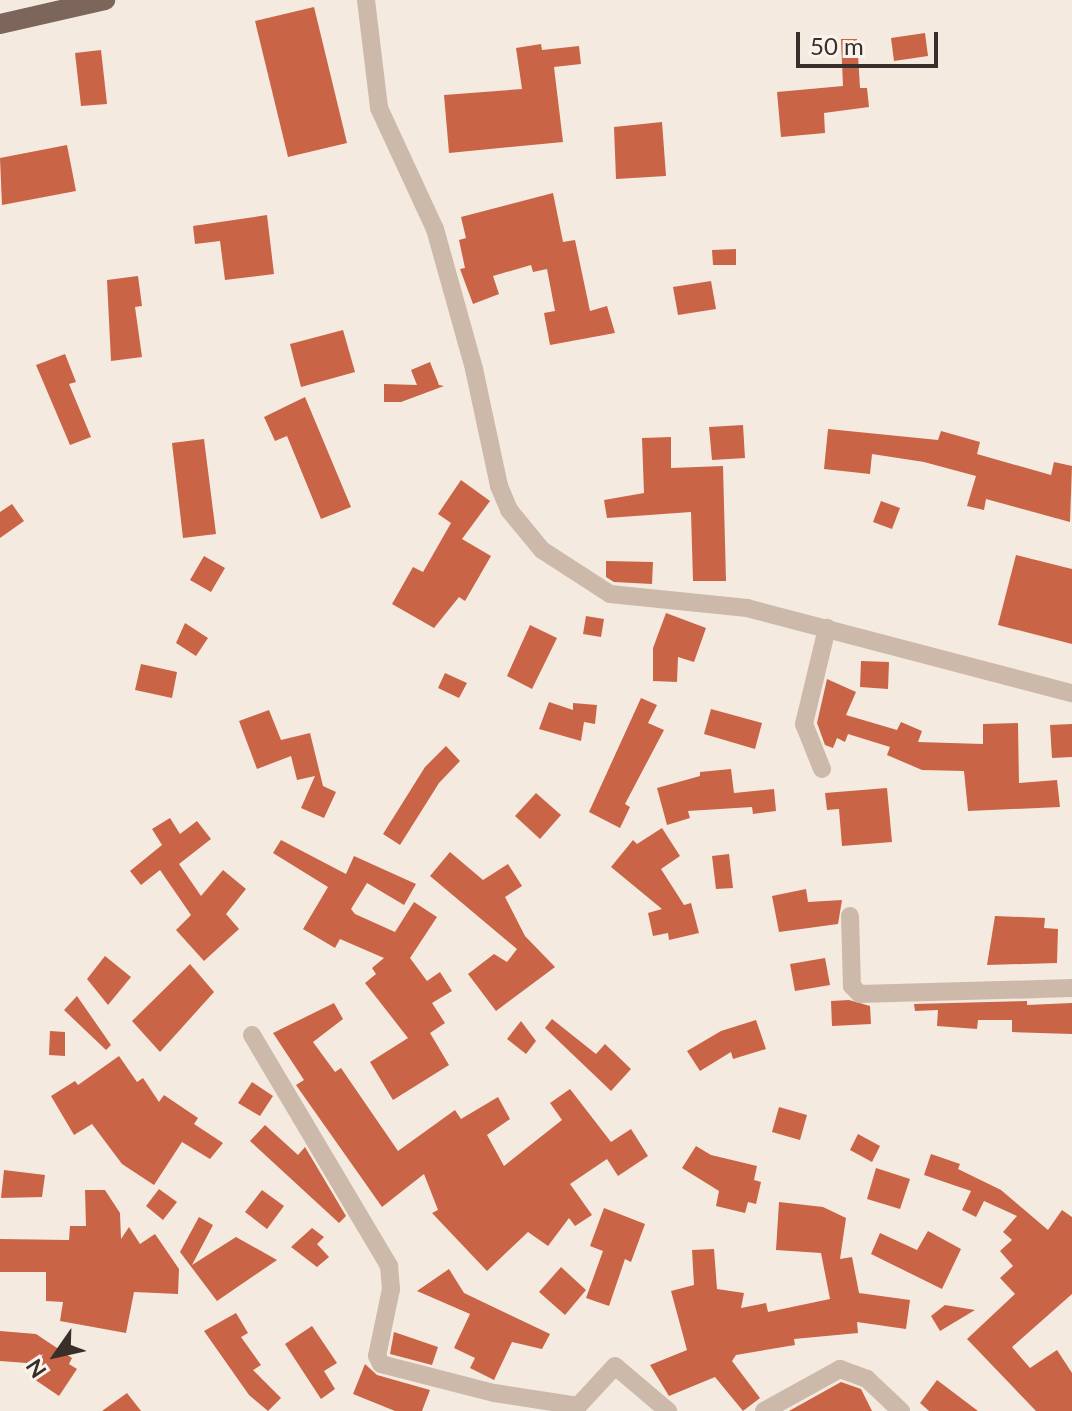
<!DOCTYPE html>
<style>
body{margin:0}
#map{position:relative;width:1072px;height:1411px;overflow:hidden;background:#f4eadf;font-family:Lato,sans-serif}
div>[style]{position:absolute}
.building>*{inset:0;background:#ca6446}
.street>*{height:18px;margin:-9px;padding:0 9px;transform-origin:9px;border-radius:9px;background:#cdb9aa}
.primary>*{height:20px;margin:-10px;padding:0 10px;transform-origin:10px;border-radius:10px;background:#7c655a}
span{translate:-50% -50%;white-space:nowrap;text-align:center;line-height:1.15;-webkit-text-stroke:6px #fbf4ec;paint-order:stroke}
.north{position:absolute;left:16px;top:1315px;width:80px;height:80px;-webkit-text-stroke:6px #fbf4ec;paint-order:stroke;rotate:236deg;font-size:22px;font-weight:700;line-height:32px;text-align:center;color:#3a2e2a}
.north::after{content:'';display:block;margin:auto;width:28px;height:36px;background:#3a2e2a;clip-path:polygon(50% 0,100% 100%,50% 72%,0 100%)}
.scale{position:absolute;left:796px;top:32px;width:142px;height:36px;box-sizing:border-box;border:4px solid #3a2e2a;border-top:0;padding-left:10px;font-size:24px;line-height:28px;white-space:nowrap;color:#3a2e2a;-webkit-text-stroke:6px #fbf4ec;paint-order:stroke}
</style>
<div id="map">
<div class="building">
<i style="clip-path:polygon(314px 7px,347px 143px,288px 157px,255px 21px)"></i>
<i style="clip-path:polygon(925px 33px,928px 56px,894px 61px,891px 38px)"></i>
<i style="clip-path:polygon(841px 39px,857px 39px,860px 88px,867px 88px,869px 107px,824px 113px,825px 133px,781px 137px,777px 92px,843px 86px)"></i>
<i style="clip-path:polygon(541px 44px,542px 50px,579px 46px,581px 64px,554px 67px,563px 142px,449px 153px,444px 95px,522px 89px,516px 48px)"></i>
<i style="clip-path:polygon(101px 50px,107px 104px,81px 106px,75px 53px)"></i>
<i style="clip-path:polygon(662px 122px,666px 176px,616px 179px,614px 127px)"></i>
<i style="clip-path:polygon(67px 145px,76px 191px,2px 205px,0 158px)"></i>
<i style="clip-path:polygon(553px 193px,563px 242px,575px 240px,590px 311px,607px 306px,615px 333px,550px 345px,544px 313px,555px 311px,547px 269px,533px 272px,531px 265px,493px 276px,499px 294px,473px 304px,460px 269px,465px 268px,459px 240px,466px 238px,461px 217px)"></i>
<i style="clip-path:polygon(267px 215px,274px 274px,225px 280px,220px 241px,195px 244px,193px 226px)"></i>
<i style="clip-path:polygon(736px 249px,736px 265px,713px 265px,712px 250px)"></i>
<i style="clip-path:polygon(138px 276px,142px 306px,135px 307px,142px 357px,111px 361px,107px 280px)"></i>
<i style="clip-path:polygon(711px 281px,716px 309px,678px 315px,673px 287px)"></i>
<i style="clip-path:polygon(343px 330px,355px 372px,301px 387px,290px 344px)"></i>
<i style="clip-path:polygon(65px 354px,76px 382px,69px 384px,91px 437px,70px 445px,36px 365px)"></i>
<i style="clip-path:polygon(430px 362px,439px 385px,444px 386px,401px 402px,384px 402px,384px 384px,417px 385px,411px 370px)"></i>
<i style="clip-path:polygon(305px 397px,351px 507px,321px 519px,287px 436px,275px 441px,264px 417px)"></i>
<i style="clip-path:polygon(743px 425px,745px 458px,712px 460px,709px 427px)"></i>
<i style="clip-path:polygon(828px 429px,938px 440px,941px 431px,980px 442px,977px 454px,1051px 475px,1054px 462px,1072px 466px,1070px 522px,986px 499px,984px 510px,967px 506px,976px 476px,924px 462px,872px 454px,870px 474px,824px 469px)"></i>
<i style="clip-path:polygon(671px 437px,671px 468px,723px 466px,726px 581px,693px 581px,691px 512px,607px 518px,604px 500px,644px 493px,642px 438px)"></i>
<i style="clip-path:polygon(204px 439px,216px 534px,183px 538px,172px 443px)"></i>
<i style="clip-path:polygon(461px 480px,490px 501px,462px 539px,491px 556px,465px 601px,459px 597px,434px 628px,392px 604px,413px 567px,423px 572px,451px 523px,438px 514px)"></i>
<i style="clip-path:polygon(881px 501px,900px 508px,892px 529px,873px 522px)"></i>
<i style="clip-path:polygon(12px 504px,24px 521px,0 538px,0 512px)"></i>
<i style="clip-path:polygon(1016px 555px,1072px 569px,1072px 644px,998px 625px)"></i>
<i style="clip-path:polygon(204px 556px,225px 568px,211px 592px,190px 580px)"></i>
<i style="clip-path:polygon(606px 561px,653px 562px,652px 584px,614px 582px,606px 577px)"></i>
<i style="clip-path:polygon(666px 613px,706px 628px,694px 662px,678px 657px,677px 682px,653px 681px,653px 648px)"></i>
<i style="clip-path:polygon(586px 616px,604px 619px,601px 637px,583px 634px)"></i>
<i style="clip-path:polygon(185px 623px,208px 638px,196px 656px,176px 643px)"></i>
<i style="clip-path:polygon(530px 625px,557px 638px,532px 689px,507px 676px)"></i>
<i style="clip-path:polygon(861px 661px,889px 662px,888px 689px,860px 687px)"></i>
<i style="clip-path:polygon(141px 664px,177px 672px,172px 698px,135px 690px)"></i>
<i style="clip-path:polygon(445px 673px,467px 683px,459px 698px,438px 688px)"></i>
<i style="clip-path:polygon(827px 679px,856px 692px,846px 715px,897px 730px,901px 722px,922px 731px,918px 742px,983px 744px,983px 724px,1018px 723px,1019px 783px,1057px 780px,1060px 807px,968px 811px,964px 771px,922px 770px,887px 755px,890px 747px,848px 734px,845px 742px,837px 738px,833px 748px,825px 745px,817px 723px)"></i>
<i style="clip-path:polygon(641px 698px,657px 705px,648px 723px,664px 730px,625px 804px,630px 807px,620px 828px,589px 812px)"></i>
<i style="clip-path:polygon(549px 702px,573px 710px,573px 703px,597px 705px,595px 724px,584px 722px,581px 741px,539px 729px)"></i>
<i style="clip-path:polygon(711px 709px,762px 723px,755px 749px,704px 734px)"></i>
<i style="clip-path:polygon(269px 710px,281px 740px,310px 733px,323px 786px,336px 792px,324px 818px,301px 808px,315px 776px,297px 780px,291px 756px,257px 769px,239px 721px)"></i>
<i style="clip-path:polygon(1072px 724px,1072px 757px,1052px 758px,1050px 725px)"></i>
<i style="clip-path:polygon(446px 746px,460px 761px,439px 783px,400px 845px,383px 834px,425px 767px)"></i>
<i style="clip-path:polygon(731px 769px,734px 793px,774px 789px,776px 811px,753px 814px,752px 807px,688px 811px,690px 818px,667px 825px,657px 788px,700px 776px,700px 772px)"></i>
<i style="clip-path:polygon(887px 788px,892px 842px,842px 846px,839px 809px,827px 810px,825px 793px)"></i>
<i style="clip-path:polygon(536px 793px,561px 815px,540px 839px,515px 816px)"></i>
<i style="clip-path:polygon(170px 818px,180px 834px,197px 821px,211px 839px,179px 864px,201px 896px,223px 870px,246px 889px,226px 914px,239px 929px,204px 961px,176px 930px,191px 915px,160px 870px,141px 885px,130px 871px,162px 845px,152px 829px)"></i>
<i style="clip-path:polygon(662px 828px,680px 856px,661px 869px,684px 905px,691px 903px,699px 933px,669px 940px,668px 933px,653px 936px,648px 913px,662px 909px,611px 867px,633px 840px,637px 844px)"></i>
<i style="clip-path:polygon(281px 840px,346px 874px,354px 856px,416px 884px,404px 905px,367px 883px,351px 909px,355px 914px,395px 932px,414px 902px,437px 917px,410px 958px,427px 981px,440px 972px,452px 991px,432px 1003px,445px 1023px,430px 1033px,449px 1065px,393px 1100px,370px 1062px,408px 1038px,365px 983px,376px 974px,372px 968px,384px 958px,340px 939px,335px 948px,303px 929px,328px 887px,273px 853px)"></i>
<i style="clip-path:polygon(450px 852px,483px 880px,508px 864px,522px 886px,505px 897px,525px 936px,555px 967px,496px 1011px,468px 974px,494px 954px,507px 962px,517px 949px,430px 876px)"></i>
<i style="clip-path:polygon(729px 854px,733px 888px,716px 889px,712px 856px)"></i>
<i style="clip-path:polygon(806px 889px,808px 902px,842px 900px,838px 924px,779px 932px,772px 896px)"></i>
<i style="clip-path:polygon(995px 916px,1045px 918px,1044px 928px,1058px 929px,1057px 963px,987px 965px)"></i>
<i style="clip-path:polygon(105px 956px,131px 977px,108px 1005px,87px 979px)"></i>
<i style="clip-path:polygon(825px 958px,830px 985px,795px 991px,790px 964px)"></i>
<i style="clip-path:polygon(190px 964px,214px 992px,160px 1052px,132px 1021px)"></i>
<i style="clip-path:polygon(77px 996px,111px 1045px,106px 1050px,64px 1010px)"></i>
<i style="clip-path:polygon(849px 1000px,870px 1006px,871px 1024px,832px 1026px,831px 1001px)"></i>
<i style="clip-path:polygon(1027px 1001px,1027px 1005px,1072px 1003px,1072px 1034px,1012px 1032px,1012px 1020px,978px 1020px,977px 1029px,937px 1026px,938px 1010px,915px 1011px,914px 1004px)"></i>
<i style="clip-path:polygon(334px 1003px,343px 1019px,313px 1042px,335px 1072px,341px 1068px,398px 1151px,455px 1110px,461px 1119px,498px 1097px,510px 1119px,487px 1135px,504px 1166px,562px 1120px,550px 1103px,570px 1089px,611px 1142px,631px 1129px,648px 1156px,618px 1176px,607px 1159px,570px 1184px,592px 1215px,575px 1226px,569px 1218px,548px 1246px,528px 1232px,487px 1271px,432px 1213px,438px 1210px,424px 1174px,382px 1207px,296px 1085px,304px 1080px,273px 1033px)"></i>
<i style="clip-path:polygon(552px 1019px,596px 1054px,605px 1044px,631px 1069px,611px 1091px,545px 1028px)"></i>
<i style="clip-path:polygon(756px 1020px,766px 1049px,733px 1059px,731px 1052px,700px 1071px,687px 1051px,721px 1031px)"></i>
<i style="clip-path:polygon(521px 1021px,536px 1041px,526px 1054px,507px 1039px)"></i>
<i style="clip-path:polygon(50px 1031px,65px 1032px,65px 1056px,49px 1055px)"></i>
<i style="clip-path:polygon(119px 1056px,137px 1082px,143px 1078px,159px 1102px,164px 1095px,198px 1118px,194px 1124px,223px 1143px,210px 1159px,182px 1142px,154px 1185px,122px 1164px,92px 1124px,74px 1135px,51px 1096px,75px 1081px,78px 1085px)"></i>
<i style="clip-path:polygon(252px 1082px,273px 1096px,260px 1116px,238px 1103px)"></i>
<i style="clip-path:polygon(779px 1107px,807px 1115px,800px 1140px,772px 1132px)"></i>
<i style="clip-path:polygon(265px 1125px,298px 1155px,305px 1147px,346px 1216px,339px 1223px,250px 1141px)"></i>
<i style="clip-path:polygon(858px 1134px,880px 1146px,872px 1162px,850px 1150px)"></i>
<i style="clip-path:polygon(696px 1146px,711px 1155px,757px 1166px,754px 1180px,761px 1182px,756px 1204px,748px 1202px,745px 1213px,716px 1206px,719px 1191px,682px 1168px)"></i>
<i style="clip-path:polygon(931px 1154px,960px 1164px,958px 1169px,1001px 1190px,1048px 1230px,1062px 1210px,1072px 1217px,1072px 1294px,1012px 1347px,1030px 1368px,1057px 1350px,1072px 1373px,1072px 1411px,1036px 1411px,967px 1339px,1015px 1294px,1000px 1278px,1013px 1266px,1000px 1251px,1012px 1240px,1003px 1232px,1017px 1216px,984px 1201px,976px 1217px,962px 1210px,971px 1191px,924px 1175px)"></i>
<i style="clip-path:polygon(876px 1168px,910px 1179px,900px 1209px,867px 1199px)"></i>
<i style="clip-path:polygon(4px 1170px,45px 1175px,42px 1197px,1px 1198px)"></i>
<i style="clip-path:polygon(159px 1189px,177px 1202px,163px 1220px,146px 1206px)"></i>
<i style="clip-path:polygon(85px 1190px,105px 1190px,120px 1213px,121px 1239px,129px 1227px,140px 1244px,155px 1234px,179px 1269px,178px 1294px,134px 1292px,126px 1333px,60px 1321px,63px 1302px,46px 1301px,46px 1272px,0 1272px,0 1239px,69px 1240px,70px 1226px,86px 1226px)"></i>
<i style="clip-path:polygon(262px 1190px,284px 1206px,267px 1229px,245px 1212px)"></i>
<i style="clip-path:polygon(779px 1202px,823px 1207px,846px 1218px,840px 1259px,852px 1257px,859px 1293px,910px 1300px,906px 1329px,857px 1322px,858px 1333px,794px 1339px,795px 1345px,736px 1355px,732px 1361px,760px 1398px,743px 1411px,715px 1377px,669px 1396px,650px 1365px,687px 1350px,671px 1291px,694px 1285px,692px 1250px,714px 1249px,717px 1289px,744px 1293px,741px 1308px,766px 1303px,768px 1312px,830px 1299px,821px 1253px,776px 1250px)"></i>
<i style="clip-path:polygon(604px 1208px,645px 1224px,631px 1262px,625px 1259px,609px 1306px,586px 1298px,603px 1251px,590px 1246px)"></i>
<i style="clip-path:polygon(199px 1217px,213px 1225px,192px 1265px,236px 1237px,277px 1260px,217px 1301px,180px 1252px)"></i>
<i style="clip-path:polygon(312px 1228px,324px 1237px,317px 1244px,329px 1257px,317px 1267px,291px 1247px)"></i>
<i style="clip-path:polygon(928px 1231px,961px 1249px,942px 1289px,871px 1254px,880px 1233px,917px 1250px)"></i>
<i style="clip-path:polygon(561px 1267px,586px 1290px,565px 1315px,539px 1292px)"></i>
<i style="clip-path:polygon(449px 1269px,464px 1293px,550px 1334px,542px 1349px,512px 1342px,494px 1380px,470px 1368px,475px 1358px,454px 1348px,470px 1314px,417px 1291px)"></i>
<i style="clip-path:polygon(945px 1305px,975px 1310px,940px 1331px,931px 1316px)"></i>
<i style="clip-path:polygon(236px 1313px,248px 1333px,241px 1337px,261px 1365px,253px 1370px,281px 1398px,268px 1411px,249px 1395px,204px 1331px)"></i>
<i style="clip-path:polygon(312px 1326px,337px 1363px,324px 1371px,335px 1389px,321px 1399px,285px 1344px)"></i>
<i style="clip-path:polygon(0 1331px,36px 1334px,72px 1358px,69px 1364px,77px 1369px,59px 1396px,31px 1377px,40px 1364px,0 1361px)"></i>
<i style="clip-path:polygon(394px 1332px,438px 1347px,432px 1365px,390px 1354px)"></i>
<i style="clip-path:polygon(365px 1364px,377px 1375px,430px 1390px,422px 1411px,395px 1411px,353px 1394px)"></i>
<i style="clip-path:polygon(937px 1380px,978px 1411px,929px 1411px,920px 1403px)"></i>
<i style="clip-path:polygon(841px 1382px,861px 1389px,872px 1411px,789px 1411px)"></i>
<i style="clip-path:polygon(127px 1393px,141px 1411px,102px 1411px)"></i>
</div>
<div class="street">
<i style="left:366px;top:0;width:109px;rotate:83.1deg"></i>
<i style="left:379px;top:108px;width:133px;rotate:65.2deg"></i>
<i style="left:435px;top:229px;width:145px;rotate:74.4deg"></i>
<i style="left:474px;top:369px;width:120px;rotate:77.9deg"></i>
<i style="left:499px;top:486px;width:26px;rotate:67deg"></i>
<i style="left:509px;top:510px;width:52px;rotate:50.5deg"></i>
<i style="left:542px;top:550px;width:81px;rotate:32.9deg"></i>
<i style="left:610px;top:594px;width:138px;rotate:5.8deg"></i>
<i style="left:747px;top:608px;width:336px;rotate:14.7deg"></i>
<i style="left:822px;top:769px;width:48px;rotate:-111.8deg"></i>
<i style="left:804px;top:724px;width:99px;rotate:-76.5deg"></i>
<i style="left:850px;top:916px;width:70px;rotate:88.4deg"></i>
<i style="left:852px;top:986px;width:11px;rotate:45deg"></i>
<i style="left:860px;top:994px;width:212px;rotate:-1.6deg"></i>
<i style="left:252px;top:1035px;width:269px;rotate:59.3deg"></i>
<i style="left:389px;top:1266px;width:23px;rotate:85deg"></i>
<i style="left:391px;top:1289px;width:68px;rotate:101.8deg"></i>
<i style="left:377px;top:1356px;width:9px;rotate:63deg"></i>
<i style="left:381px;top:1364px;width:117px;rotate:14.4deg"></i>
<i style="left:494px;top:1393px;width:85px;rotate:8.8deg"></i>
<i style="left:578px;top:1406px;width:54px;rotate:-47.2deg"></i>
<i style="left:615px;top:1366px;width:70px;rotate:40.3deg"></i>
<i style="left:764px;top:1411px;width:87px;rotate:-28.9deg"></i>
<i style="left:840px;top:1369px;width:29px;rotate:20deg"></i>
<i style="left:867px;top:1379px;width:47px;rotate:43.3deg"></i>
</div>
<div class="primary">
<i style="left:0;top:24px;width:108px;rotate:-12.9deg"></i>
</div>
<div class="north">N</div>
<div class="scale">50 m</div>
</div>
